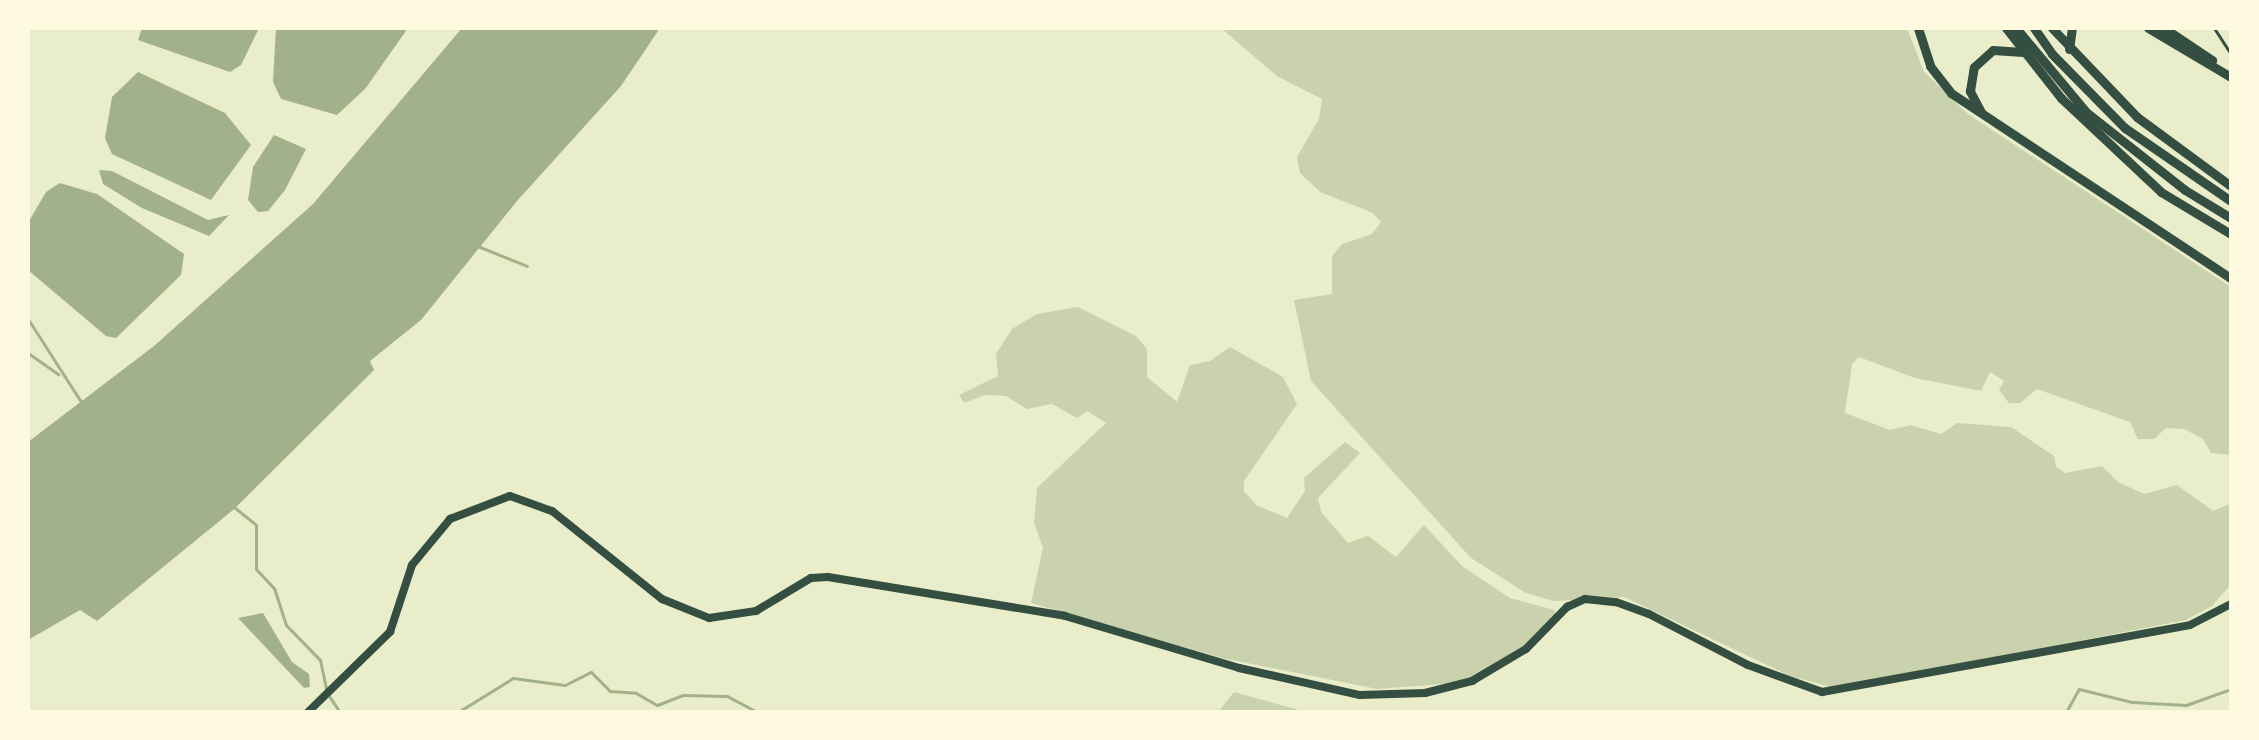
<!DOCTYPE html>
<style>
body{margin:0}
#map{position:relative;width:2259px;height:740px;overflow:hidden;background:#e9edc9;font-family:Spectral,serif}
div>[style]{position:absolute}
.green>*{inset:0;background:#cad2ad}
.water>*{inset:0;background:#a3b18a}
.stream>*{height:3px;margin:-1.5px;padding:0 1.5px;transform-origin:1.5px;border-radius:1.5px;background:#a3b18a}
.service>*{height:3px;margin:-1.5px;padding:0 1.5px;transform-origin:1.5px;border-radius:1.5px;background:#344e41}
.secondary>*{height:8px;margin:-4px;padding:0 4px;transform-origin:4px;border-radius:4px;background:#344e41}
.primary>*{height:9px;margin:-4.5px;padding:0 4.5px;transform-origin:4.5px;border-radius:4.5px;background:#344e41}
.trunk>*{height:9px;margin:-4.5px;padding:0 4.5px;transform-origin:4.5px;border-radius:4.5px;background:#344e41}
span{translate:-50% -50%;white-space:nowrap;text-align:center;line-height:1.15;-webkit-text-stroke:6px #fefae0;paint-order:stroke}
.frame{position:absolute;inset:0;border:30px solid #fefae0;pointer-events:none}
</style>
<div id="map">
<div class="green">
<i style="clip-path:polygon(1221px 28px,1907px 28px,1924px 72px,1968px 114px,2231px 287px,2231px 455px,2211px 453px,2203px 439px,2184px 429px,2166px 428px,2154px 439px,2138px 439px,2130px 422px,2037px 389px,2020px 403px,2009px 403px,1999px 390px,2004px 381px,1990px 372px,1981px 391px,1915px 378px,1859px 357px,1852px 364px,1845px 413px,1890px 430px,1911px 425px,1941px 434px,1957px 423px,2011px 427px,2054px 456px,2056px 467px,2065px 473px,2102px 466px,2118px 482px,2144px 494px,2177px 485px,2213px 511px,2231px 503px,2231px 584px,2212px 606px,2186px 620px,1835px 688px,1790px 676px,1624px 597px,1553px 601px,1524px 592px,1471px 558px,1311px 381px,1294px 300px,1332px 294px,1332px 256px,1342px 244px,1372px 234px,1381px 222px,1373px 213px,1320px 192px,1300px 173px,1297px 157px,1319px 119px,1322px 99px,1277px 76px)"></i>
<i style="clip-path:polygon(1078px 307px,1136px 336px,1147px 349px,1147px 377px,1177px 402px,1190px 365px,1210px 361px,1230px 347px,1283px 377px,1297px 404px,1244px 481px,1244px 491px,1256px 505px,1287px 518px,1305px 491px,1304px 478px,1345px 442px,1360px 453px,1318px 498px,1321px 512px,1348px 543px,1368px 536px,1396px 557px,1424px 525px,1462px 566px,1510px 598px,1554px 610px,1559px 619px,1520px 656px,1469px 682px,1377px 689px,1222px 658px,1031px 603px,1043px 548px,1034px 523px,1037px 488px,1106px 423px,1087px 411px,1077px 418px,1052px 404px,1027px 409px,1006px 396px,985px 395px,964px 403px,959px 395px,998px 376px,996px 354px,1012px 329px,1037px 314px)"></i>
<i style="clip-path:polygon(1234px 692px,1299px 710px,1309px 712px,1218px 712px)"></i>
</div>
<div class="water">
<i style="clip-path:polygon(142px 28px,259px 28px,241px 65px,230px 72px,138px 40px)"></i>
<i style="clip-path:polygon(276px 28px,408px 28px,365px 89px,337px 115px,281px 99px,273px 82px)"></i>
<i style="clip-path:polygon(462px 28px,660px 28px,621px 86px,517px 201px,421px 320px,370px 361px,374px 370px,233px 510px,97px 621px,80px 610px,28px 640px,28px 442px,154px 346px,313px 204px)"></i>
<i style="clip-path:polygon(138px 72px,225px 113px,251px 145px,211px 200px,112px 154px,105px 138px,112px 97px)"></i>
<i style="clip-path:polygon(274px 135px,306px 149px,285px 190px,268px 211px,258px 212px,248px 200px,253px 167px)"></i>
<i style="clip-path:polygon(99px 170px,112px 171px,208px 220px,229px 215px,209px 236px,142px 208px,103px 184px)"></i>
<i style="clip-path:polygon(60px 183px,97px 194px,184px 254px,181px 275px,116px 338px,106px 336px,28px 270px,28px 223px,46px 192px)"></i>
<i style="clip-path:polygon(263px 613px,292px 662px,309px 674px,310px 687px,304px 688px,238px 618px)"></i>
</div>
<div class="stream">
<i style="left:475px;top:245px;width:56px;rotate:22deg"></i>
<i style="left:28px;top:319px;width:98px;rotate:57.4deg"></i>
<i style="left:28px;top:353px;width:37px;rotate:35deg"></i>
<i style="left:234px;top:507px;width:28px;rotate:39deg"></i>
<i style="left:256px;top:525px;width:44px;rotate:90deg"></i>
<i style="left:256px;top:569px;width:26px;rotate:47deg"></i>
<i style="left:274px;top:588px;width:39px;rotate:72deg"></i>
<i style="left:286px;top:625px;width:49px;rotate:45.8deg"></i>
<i style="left:320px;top:660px;width:34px;rotate:78deg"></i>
<i style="left:327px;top:693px;width:23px;rotate:56deg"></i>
<i style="left:458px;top:712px;width:65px;rotate:-31.7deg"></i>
<i style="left:513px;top:678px;width:52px;rotate:7.7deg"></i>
<i style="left:565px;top:685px;width:29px;rotate:-27deg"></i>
<i style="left:591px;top:672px;width:27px;rotate:45deg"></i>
<i style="left:610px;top:691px;width:26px;rotate:4deg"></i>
<i style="left:636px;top:693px;width:24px;rotate:30deg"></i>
<i style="left:657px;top:705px;width:28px;rotate:-21deg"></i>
<i style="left:683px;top:695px;width:44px;rotate:1.3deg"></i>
<i style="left:727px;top:696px;width:34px;rotate:28deg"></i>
<i style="left:2066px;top:712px;width:26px;rotate:-61deg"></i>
<i style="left:2079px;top:689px;width:55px;rotate:13.8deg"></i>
<i style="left:2132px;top:702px;width:54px;rotate:3.2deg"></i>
<i style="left:2186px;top:705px;width:48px;rotate:-19.6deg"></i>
</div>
<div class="service">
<i style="left:2214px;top:28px;width:31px;rotate:57deg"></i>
</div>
<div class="secondary">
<i style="left:308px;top:712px;width:115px;rotate:-44.3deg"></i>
<i style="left:390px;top:632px;width:71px;rotate:-71.8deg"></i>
<i style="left:412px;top:565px;width:60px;rotate:-50.4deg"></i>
<i style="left:450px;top:519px;width:64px;rotate:-21deg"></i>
<i style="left:510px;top:496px;width:45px;rotate:19.7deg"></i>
<i style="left:552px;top:511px;width:141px;rotate:38.7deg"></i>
<i style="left:662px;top:599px;width:51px;rotate:22deg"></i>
<i style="left:709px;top:618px;width:48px;rotate:-8.5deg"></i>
<i style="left:756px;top:611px;width:64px;rotate:-31deg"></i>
<i style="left:811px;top:578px;width:17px;rotate:-3deg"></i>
<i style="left:828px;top:577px;width:240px;rotate:9.3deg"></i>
<i style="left:1065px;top:616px;width:182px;rotate:16.6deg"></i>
<i style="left:1239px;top:668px;width:124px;rotate:12.6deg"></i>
<i style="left:1360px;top:695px;width:65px;rotate:-1.8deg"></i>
<i style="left:1425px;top:693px;width:49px;rotate:-14.3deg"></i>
<i style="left:1472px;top:681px;width:63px;rotate:-30.7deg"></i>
<i style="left:1526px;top:649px;width:59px;rotate:-45.7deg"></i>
<i style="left:1567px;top:607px;width:20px;rotate:-24deg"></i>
<i style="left:1585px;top:599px;width:31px;rotate:6deg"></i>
<i style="left:1616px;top:602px;width:35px;rotate:20deg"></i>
<i style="left:1649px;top:614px;width:111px;rotate:27.3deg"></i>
<i style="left:1748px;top:665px;width:79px;rotate:20deg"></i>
<i style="left:1822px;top:692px;width:374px;rotate:-10.3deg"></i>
<i style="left:2190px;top:625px;width:46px;rotate:-27.1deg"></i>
</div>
<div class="primary">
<i style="left:1918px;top:28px;width:40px;rotate:72deg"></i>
<i style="left:1930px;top:66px;width:34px;rotate:52deg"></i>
<i style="left:1951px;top:93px;width:336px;rotate:33.5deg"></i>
<i style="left:2006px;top:28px;width:89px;rotate:51.8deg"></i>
<i style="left:2061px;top:98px;width:137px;rotate:43.2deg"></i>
<i style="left:2161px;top:192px;width:82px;rotate:31deg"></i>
<i style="left:2052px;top:28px;width:123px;rotate:46.3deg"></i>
<i style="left:2137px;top:117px;width:117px;rotate:36.3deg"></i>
<i style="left:2148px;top:28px;width:96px;rotate:30.6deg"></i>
<i style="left:2164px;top:28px;width:58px;rotate:33.7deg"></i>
<i style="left:2069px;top:49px;width:21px;rotate:-82deg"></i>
<i style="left:1981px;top:112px;width:24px;rotate:-118deg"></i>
<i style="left:1970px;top:91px;width:24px;rotate:-81deg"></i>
<i style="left:1974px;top:67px;width:25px;rotate:-42deg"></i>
<i style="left:1993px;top:50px;width:30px;rotate:4deg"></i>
</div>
<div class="trunk">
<i style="left:2016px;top:28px;width:109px;rotate:50.2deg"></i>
<i style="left:2086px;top:112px;width:126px;rotate:38.2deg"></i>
<i style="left:2185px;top:190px;width:54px;rotate:31.3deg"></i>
<i style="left:2034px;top:28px;width:32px;rotate:55deg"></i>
<i style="left:2052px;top:54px;width:104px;rotate:45.4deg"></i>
<i style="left:2125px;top:128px;width:129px;rotate:34.6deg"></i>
</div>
<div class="frame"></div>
</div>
